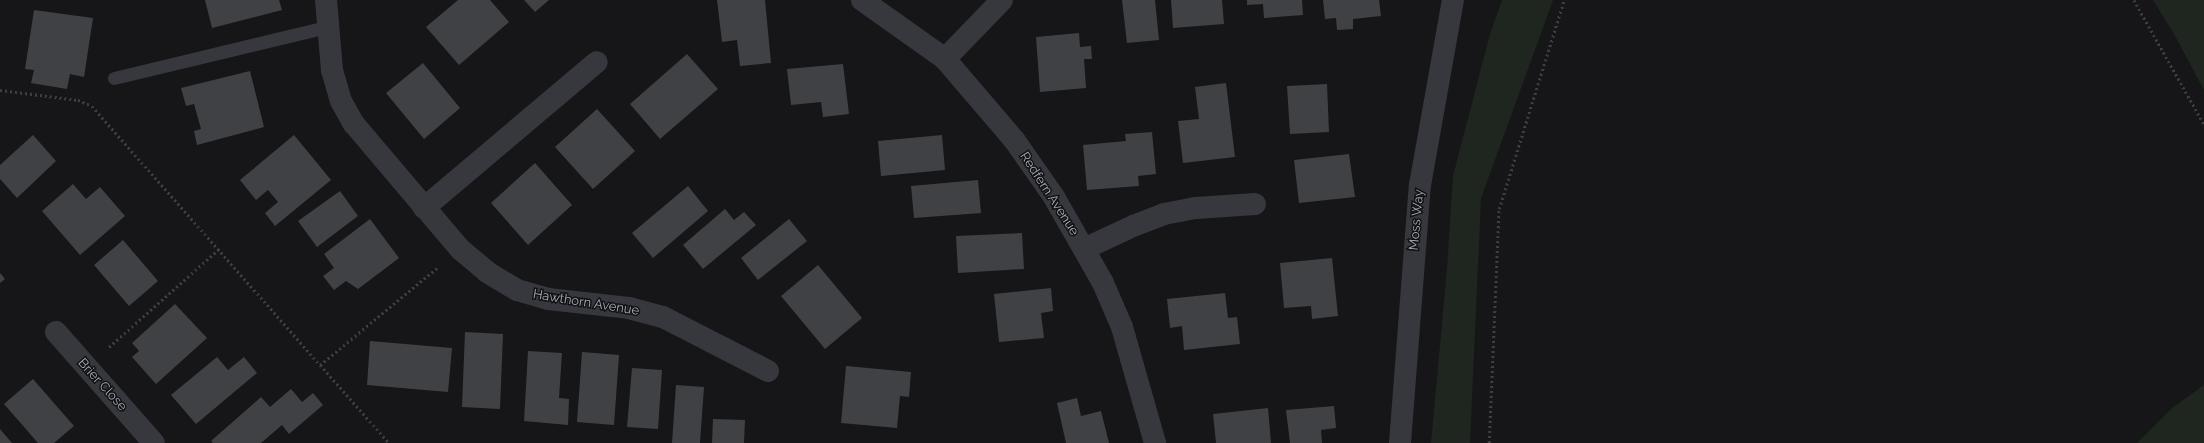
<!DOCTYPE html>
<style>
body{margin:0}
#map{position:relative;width:2204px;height:443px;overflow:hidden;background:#161618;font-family:Raleway,sans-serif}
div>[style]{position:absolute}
.green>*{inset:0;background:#1e261f}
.building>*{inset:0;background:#404145}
.path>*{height:2.5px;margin-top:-1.25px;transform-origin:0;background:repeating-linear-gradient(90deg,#3d3f44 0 2px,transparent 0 5px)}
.service>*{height:13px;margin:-6.5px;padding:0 6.5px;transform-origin:6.5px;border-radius:6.5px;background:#37383d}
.minor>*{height:22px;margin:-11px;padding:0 11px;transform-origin:11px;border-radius:11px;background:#37383d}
.tertiary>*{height:22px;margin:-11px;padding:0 11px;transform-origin:11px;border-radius:11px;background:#37383d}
span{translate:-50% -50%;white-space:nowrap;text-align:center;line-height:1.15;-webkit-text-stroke:3px #111113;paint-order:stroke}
.street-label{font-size:13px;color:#a8adb8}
</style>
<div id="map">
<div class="green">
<i style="clip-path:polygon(1502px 0,1553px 0,1481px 198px,1470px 443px,1431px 443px,1447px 269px,1453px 176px,1490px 34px)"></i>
<i style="clip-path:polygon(2153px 0,2204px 0,2204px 90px,2174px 34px)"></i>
<i style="clip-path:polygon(2204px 385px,2204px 443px,2137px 443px,2172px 408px)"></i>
</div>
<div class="building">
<i style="clip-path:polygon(205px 0,279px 0,282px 10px,212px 28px)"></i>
<i style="clip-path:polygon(458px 0,490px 0,509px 22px,459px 65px,426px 27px)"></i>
<i style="clip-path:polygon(524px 0,549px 0,535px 12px)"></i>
<i style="clip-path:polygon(717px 0,765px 0,771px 63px,740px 66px,737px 40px,722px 42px)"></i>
<i style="clip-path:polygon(1122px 0,1155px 0,1159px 40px,1127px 43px)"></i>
<i style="clip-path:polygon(1171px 0,1222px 0,1224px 24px,1173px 28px)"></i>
<i style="clip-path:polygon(1247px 0,1302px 0,1303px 15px,1264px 18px,1263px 4px,1247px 5px)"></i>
<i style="clip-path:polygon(1323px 0,1379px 0,1381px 16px,1353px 19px,1353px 29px,1337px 30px,1336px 18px,1325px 19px)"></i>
<i style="clip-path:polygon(34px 10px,93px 18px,84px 77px,70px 74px,67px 89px,31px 83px,34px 70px,25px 69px)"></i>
<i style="clip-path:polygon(1079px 33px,1080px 47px,1091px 46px,1092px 59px,1084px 59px,1086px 88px,1040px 92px,1036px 37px)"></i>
<i style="clip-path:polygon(687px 54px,718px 89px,660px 139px,630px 104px)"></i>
<i style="clip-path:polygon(423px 63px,460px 108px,424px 139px,386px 93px)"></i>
<i style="clip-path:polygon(843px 64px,849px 114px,823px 117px,821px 102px,791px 105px,787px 69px)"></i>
<i style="clip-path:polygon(250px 71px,264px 127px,197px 145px,194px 131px,201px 129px,194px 104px,186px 106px,181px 88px)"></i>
<i style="clip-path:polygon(1226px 83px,1235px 157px,1183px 163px,1178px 121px,1199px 119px,1195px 87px)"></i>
<i style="clip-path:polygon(1327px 84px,1329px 132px,1290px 134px,1287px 86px)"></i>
<i style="clip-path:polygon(597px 109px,635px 151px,593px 189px,555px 147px)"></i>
<i style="clip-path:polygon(1152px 132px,1156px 174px,1138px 176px,1139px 186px,1087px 190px,1083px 145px,1126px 141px,1125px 134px)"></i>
<i style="clip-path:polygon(33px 135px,56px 161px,17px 198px,0 179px,0 165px)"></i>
<i style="clip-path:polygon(294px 135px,331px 180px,275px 226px,265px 213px,278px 202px,268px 190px,256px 200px,240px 180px)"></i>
<i style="clip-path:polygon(942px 135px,945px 170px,881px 176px,878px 141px)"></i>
<i style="clip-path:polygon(1349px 154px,1355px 197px,1299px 203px,1294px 160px)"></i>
<i style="clip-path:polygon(535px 163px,572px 205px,528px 245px,491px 203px)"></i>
<i style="clip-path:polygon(978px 180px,981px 213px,914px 218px,911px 186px)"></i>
<i style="clip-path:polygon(73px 184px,86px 199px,100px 187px,125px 216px,80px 255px,42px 211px)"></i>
<i style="clip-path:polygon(688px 186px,708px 211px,653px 258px,632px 233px)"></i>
<i style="clip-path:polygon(340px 191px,358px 216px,317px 247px,298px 221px)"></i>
<i style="clip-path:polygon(725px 209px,734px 220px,744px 212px,756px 225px,703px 269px,683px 245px)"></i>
<i style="clip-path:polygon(370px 219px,399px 258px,358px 289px,346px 281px,334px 290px,323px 276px,334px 268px,324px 254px)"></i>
<i style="clip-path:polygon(789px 219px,807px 241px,758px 280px,741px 258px)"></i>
<i style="clip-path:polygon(1022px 233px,1024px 269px,958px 273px,956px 236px)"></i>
<i style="clip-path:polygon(123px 240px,158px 281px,129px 306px,94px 265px)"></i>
<i style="clip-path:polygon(1332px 258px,1338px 316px,1312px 319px,1311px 306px,1284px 308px,1280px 263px)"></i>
<i style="clip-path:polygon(818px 265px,862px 318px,825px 349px,781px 296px)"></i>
<i style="clip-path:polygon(0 273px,5px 279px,0 283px)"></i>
<i style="clip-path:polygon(1051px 288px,1053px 311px,1041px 313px,1044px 338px,999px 342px,994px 294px)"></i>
<i style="clip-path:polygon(1225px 293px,1228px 318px,1237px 317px,1240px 344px,1184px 350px,1182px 326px,1170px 328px,1167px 299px)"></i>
<i style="clip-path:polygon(175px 304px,207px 338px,156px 384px,132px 357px,139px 351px,132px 343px)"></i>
<i style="clip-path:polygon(465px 332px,503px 334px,500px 409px,462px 407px)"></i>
<i style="clip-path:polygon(370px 341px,452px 348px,448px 392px,367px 385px)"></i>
<i style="clip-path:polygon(528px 351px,562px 353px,559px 398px,569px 399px,568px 425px,524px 421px)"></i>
<i style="clip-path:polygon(582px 352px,619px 355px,614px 425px,577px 422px)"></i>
<i style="clip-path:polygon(217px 357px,228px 370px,244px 357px,257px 373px,196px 424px,171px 395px)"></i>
<i style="clip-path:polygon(846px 366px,911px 372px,909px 397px,900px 396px,897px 428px,841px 423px)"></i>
<i style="clip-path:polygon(632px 368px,662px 370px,658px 429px,627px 427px)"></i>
<i style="clip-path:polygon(33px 379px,74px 426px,54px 443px,38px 443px,4px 404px)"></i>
<i style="clip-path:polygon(676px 385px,704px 387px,700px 443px,672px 443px)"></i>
<i style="clip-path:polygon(291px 389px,302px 402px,313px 393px,323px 405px,289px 434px,282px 425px,261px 443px,213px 443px,211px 441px,261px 397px,270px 407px)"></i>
<i style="clip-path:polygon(1077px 398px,1081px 416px,1101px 411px,1109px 443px,1066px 443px,1057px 403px)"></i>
<i style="clip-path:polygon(1334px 406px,1336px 428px,1321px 430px,1322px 443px,1290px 443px,1286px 410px)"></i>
<i style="clip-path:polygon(1268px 408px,1271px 443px,1216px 443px,1213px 414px)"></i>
<i style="clip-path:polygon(713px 419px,745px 420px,744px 443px,712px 443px)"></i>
<i style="clip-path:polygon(0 429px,12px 443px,0 443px)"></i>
</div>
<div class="path">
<i style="left:2134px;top:0;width:142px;rotate:60.6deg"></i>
<i style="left:0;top:90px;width:79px;rotate:7.3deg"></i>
<i style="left:78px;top:100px;width:15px;rotate:23deg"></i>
<i style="left:92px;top:106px;width:449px;rotate:48.6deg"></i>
<i style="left:109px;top:347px;width:147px;rotate:-41.7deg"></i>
<i style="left:320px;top:365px;width:152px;rotate:-39.7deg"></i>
<i style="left:1489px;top:443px;width:234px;rotate:-87.6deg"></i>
<i style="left:1499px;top:209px;width:219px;rotate:-72.7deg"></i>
</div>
<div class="service">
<i style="left:114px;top:78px;width:219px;rotate:-13.5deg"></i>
</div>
<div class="minor">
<i style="left:326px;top:0;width:70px;rotate:85.1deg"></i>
<i style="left:332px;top:70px;width:32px;rotate:74deg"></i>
<i style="left:341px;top:101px;width:26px;rotate:61deg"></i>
<i style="left:354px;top:124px;width:164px;rotate:49.7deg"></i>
<i style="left:460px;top:249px;width:35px;rotate:40deg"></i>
<i style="left:487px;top:272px;width:35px;rotate:31deg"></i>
<i style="left:517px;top:290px;width:32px;rotate:16deg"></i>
<i style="left:548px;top:299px;width:81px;rotate:6.3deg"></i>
<i style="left:629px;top:308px;width:35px;rotate:15deg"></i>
<i style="left:663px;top:317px;width:118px;rotate:27.2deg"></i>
<i style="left:862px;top:0;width:102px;rotate:35.4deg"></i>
<i style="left:945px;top:59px;width:108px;rotate:49.5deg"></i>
<i style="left:1015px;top:141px;width:68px;rotate:55.1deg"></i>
<i style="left:1054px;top:197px;width:99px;rotate:60.3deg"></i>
<i style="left:1103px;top:283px;width:48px;rotate:66.6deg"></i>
<i style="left:1122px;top:327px;width:121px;rotate:74.1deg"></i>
<i style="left:945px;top:59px;width:82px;rotate:-46deg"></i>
<i style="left:424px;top:208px;width:226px;rotate:-40.2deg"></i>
<i style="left:1084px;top:249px;width:54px;rotate:-25.1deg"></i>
<i style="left:1133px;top:226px;width:33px;rotate:-21deg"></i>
<i style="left:1164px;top:214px;width:33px;rotate:-11deg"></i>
<i style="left:1196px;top:208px;width:59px;rotate:-3.9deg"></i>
<i style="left:56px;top:332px;width:148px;rotate:48.6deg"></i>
</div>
<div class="tertiary">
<i style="left:1400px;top:443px;width:259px;rotate:-85.6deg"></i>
<i style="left:1420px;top:185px;width:188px;rotate:-79.9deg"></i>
</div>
<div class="street-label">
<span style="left:1049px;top:194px;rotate:57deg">Redfern Avenue</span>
<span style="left:1417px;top:220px;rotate:-85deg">Moss Way</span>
<span style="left:586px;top:303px;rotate:9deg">Hawthorn Avenue</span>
<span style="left:102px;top:385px;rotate:48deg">Brier Close</span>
</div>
</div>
